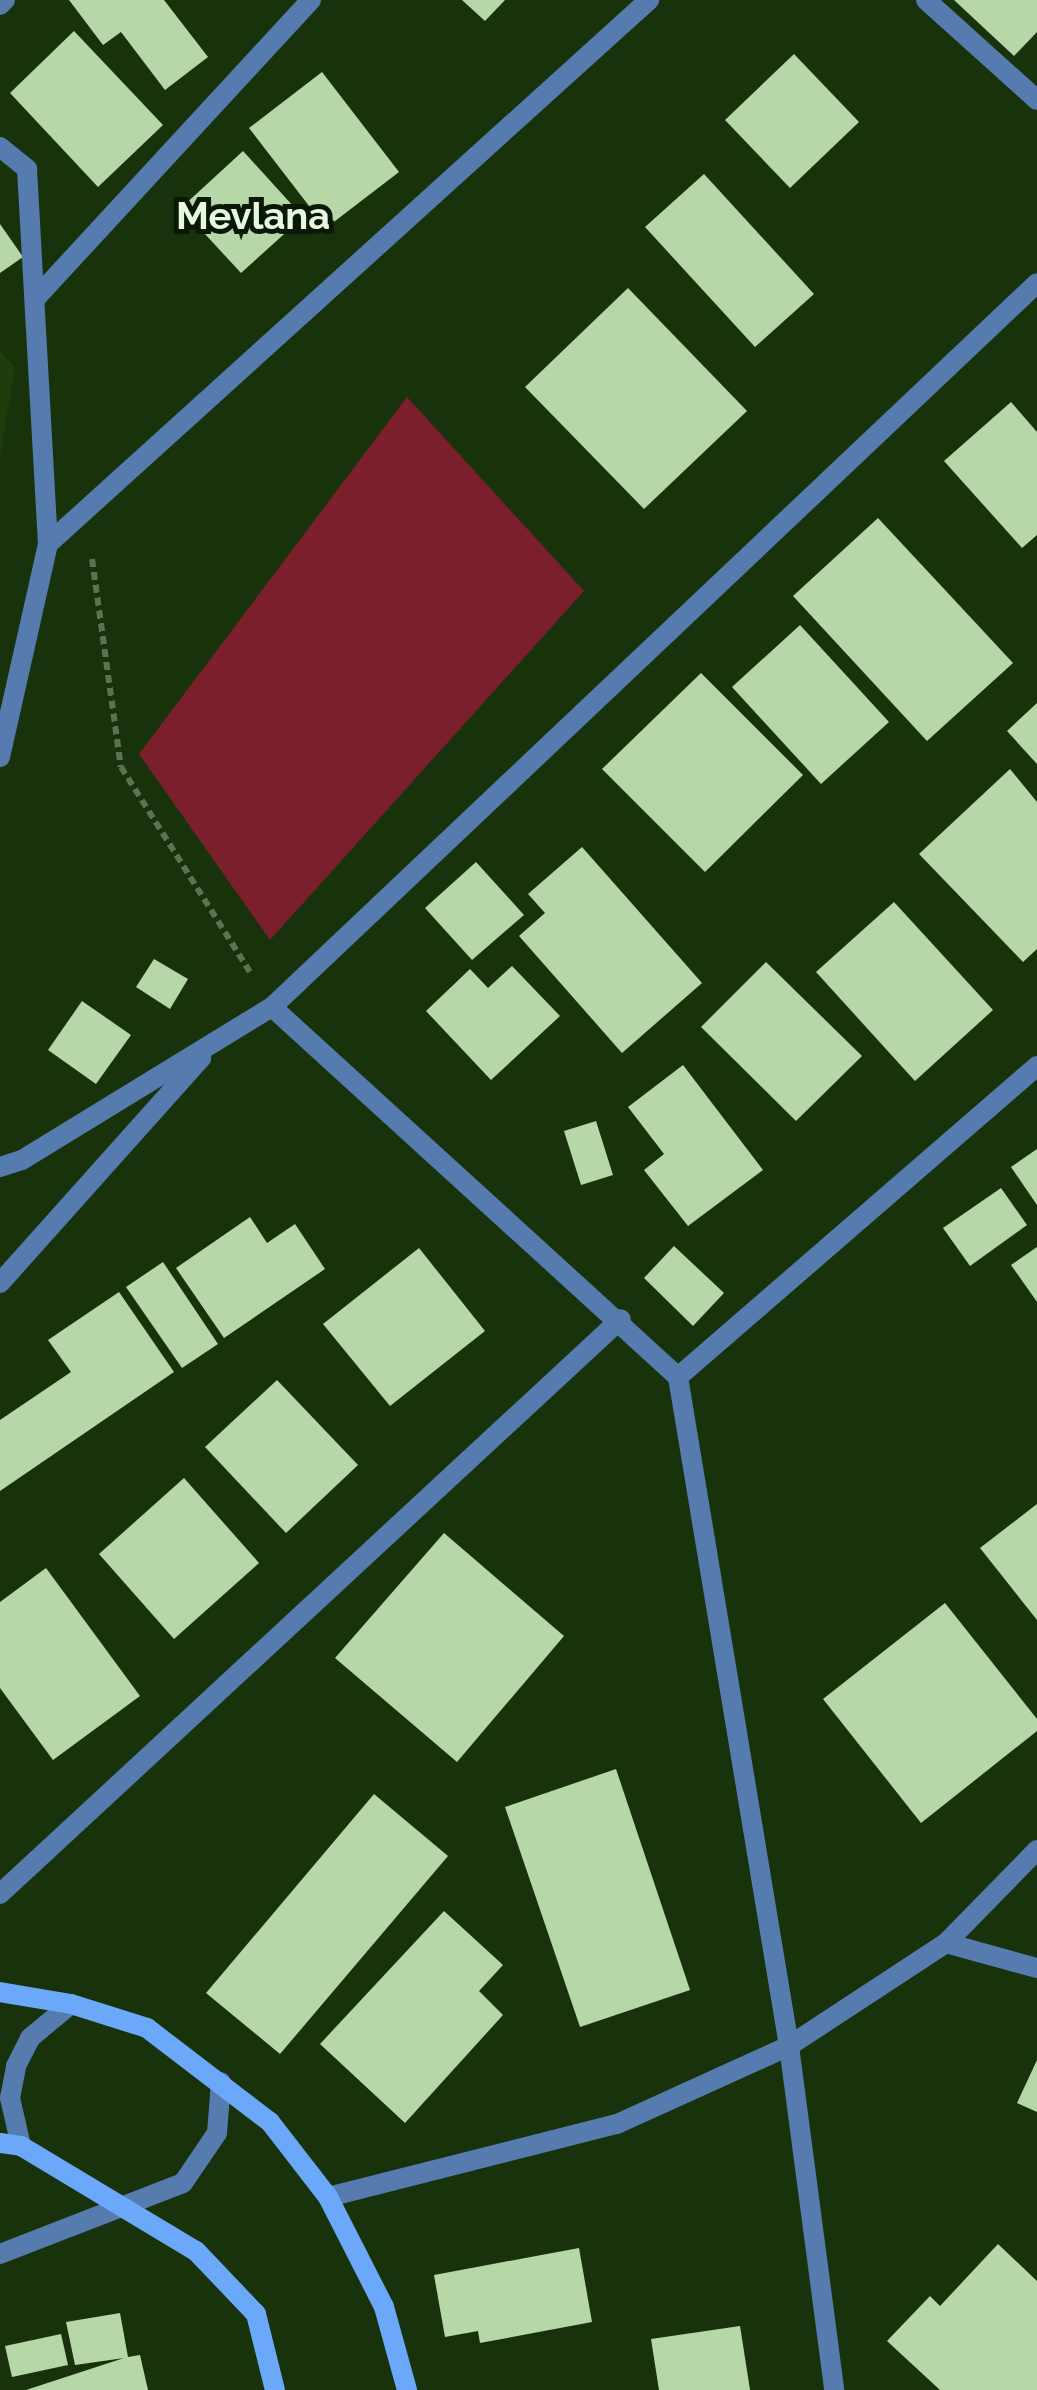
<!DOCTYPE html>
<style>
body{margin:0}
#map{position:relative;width:1037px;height:2390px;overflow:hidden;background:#18330b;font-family:Raleway,sans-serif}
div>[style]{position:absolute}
.built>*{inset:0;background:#1e3d0d}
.green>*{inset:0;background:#7b1f2d}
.building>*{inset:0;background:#b6d8a9}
.path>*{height:6px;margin-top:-3px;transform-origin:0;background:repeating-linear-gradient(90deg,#5b7350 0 8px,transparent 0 13px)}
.minor>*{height:20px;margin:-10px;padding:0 10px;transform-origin:10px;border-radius:10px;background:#567baf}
.tertiary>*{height:20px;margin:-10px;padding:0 10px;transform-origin:10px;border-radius:10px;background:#567baf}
.secondary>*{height:20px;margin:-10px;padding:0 10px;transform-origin:10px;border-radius:10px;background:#6ca8fa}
span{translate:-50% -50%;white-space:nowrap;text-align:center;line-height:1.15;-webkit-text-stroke:10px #0c1807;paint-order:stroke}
.district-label{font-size:38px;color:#e7f8e0;font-weight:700}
</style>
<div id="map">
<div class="built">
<i style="clip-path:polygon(0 352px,15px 367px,0 456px)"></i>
</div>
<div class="green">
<i style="clip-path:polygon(407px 397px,584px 591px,270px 940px,139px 754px)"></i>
</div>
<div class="building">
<i style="clip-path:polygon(69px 0,164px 0,208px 57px,165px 90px,121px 32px,103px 45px)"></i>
<i style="clip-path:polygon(462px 0,505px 0,485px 21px)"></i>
<i style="clip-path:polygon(954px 0,1037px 0,1037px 32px,1014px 56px)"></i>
<i style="clip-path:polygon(74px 31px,163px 125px,98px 187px,10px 93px)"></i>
<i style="clip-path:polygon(794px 54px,859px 122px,790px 188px,725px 120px)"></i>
<i style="clip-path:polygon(322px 72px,399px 172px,326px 228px,249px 128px)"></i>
<i style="clip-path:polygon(243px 151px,303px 217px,241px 273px,181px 208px)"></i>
<i style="clip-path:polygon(704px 174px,814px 294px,755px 347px,645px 227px)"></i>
<i style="clip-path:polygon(0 224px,23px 257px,0 273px)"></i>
<i style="clip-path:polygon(628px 288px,747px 411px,644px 509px,525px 387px)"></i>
<i style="clip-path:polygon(1011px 402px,1037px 432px,1037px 535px,1022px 548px,944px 461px)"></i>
<i style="clip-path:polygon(878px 518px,1013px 663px,927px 741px,793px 596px)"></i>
<i style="clip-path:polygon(800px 625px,889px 722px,821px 784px,732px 687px)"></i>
<i style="clip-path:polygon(701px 673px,803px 775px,705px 872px,602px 769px)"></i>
<i style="clip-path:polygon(1037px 703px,1037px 764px,1007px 731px)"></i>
<i style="clip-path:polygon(1010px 769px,1037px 802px,1037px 949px,1023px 962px,919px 854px)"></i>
<i style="clip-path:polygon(582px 847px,702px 983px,622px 1053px,519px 936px,545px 913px,528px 894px)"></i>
<i style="clip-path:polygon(476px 862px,524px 915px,472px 960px,425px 908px)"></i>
<i style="clip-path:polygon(894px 902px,993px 1010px,915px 1081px,816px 972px)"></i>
<i style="clip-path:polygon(154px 959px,188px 979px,170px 1009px,136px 987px)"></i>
<i style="clip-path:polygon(766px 962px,862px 1056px,796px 1121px,701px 1027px)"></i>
<i style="clip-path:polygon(512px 966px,560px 1016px,491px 1080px,426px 1011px,470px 969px,488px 988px)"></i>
<i style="clip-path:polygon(82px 1001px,131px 1035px,96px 1084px,48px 1050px)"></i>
<i style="clip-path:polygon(683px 1065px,763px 1170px,688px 1226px,644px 1170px,664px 1154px,628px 1107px)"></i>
<i style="clip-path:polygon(596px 1121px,613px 1175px,581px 1185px,564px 1131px)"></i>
<i style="clip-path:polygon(1037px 1149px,1037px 1205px,1011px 1167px)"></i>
<i style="clip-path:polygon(1001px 1188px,1027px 1225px,970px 1266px,943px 1228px)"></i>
<i style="clip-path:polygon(250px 1217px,267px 1243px,295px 1224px,325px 1269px,224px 1338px,176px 1268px)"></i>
<i style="clip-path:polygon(674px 1246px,724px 1293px,693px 1326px,644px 1278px)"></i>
<i style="clip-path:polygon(1037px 1247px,1037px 1302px,1011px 1265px)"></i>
<i style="clip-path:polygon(419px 1248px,485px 1331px,390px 1406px,323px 1324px)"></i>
<i style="clip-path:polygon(163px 1262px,218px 1344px,182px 1368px,126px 1287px)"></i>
<i style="clip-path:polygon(119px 1292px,174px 1372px,0 1491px,0 1420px,71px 1372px,48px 1340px)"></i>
<i style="clip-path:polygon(277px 1380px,358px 1465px,286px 1533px,205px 1447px)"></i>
<i style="clip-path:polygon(184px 1478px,259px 1563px,174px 1639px,99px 1554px)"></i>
<i style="clip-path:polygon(1037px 1504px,1037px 1620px,980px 1548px)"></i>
<i style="clip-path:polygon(444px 1533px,564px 1636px,457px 1762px,335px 1658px)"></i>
<i style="clip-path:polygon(46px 1568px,140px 1696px,53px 1760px,0 1688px,0 1602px)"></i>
<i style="clip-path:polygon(945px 1603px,1037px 1719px,1037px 1731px,921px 1823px,823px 1699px)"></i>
<i style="clip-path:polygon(616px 1769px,690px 1990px,580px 2027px,505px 1807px)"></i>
<i style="clip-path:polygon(374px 1794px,448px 1856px,280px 2054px,206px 1993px)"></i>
<i style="clip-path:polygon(444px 1911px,503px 1965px,479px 1991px,503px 2015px,405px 2123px,320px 2044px)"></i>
<i style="clip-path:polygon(1037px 2060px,1037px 2112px,1017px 2103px)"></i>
<i style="clip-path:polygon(998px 2244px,1037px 2281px,1037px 2390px,940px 2390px,887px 2341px,930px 2296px,940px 2306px)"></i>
<i style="clip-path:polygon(579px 2248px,592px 2322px,480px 2343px,478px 2331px,445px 2337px,434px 2275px)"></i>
<i style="clip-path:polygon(120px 2313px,128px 2357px,140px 2355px,148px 2390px,26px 2390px,124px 2358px,75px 2365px,66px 2322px)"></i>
<i style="clip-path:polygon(740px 2326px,750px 2390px,659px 2390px,651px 2339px)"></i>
<i style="clip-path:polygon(61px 2334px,68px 2365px,12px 2377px,5px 2346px)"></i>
</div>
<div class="path">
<i style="left:92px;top:559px;width:210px;rotate:82.1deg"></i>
<i style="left:121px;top:767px;width:242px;rotate:57.8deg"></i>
</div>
<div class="minor">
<i style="left:926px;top:0;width:149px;rotate:42deg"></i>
<i style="left:0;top:5px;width:7px;rotate:-45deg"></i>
<i style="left:0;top:147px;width:35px;rotate:39deg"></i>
<i style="left:27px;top:169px;width:376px;rotate:86.8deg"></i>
<i style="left:35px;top:299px;width:407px;rotate:-47.3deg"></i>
<i style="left:0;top:757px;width:218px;rotate:-77.3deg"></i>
<i style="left:48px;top:544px;width:811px;rotate:-42.15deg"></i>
<i style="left:272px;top:1007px;width:1053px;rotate:-43.42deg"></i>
<i style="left:0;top:1167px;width:23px;rotate:-18deg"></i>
<i style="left:22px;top:1160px;width:293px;rotate:-31.5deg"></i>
<i style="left:272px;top:1007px;width:549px;rotate:42.34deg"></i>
<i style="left:678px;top:1377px;width:678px;rotate:80.58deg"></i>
<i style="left:789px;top:2046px;width:347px;rotate:82.5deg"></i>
<i style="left:0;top:1283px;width:302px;rotate:-48.2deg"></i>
<i style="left:678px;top:1377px;width:475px;rotate:-40.9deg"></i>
<i style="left:0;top:1894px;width:846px;rotate:-42.8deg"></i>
<i style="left:946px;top:1943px;width:94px;rotate:15.4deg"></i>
<i style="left:21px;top:2146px;width:49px;rotate:-102.9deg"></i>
<i style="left:10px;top:2098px;width:33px;rotate:-79deg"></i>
<i style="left:16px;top:2066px;width:31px;rotate:-63deg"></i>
<i style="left:30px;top:2038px;width:53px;rotate:-39.7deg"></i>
<i style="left:0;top:2254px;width:196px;rotate:-21.2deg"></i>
<i style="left:183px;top:2183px;width:60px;rotate:-55.8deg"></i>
<i style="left:217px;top:2133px;width:51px;rotate:-85.5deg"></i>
</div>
<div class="tertiary">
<i style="left:328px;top:2197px;width:298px;rotate:-14.2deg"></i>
<i style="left:617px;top:2124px;width:189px;rotate:-24.4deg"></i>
<i style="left:789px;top:2046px;width:188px;rotate:-33.3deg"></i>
<i style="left:946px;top:1943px;width:130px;rotate:-45.6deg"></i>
</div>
<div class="secondary">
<i style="left:0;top:1992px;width:72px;rotate:9.6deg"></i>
<i style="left:71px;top:2004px;width:80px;rotate:17.5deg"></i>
<i style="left:147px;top:2028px;width:155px;rotate:37.4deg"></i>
<i style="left:270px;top:2122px;width:95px;rotate:52.3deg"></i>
<i style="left:328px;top:2197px;width:123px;rotate:63deg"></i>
<i style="left:384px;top:2307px;width:86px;rotate:74.5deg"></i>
<i style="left:0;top:2143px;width:21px;rotate:8deg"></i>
<i style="left:21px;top:2146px;width:204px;rotate:31deg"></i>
<i style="left:196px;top:2251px;width:87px;rotate:46.4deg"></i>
<i style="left:256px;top:2314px;width:78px;rotate:76deg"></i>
</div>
<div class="district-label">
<span style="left:253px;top:216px">Mevlana</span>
</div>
</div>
